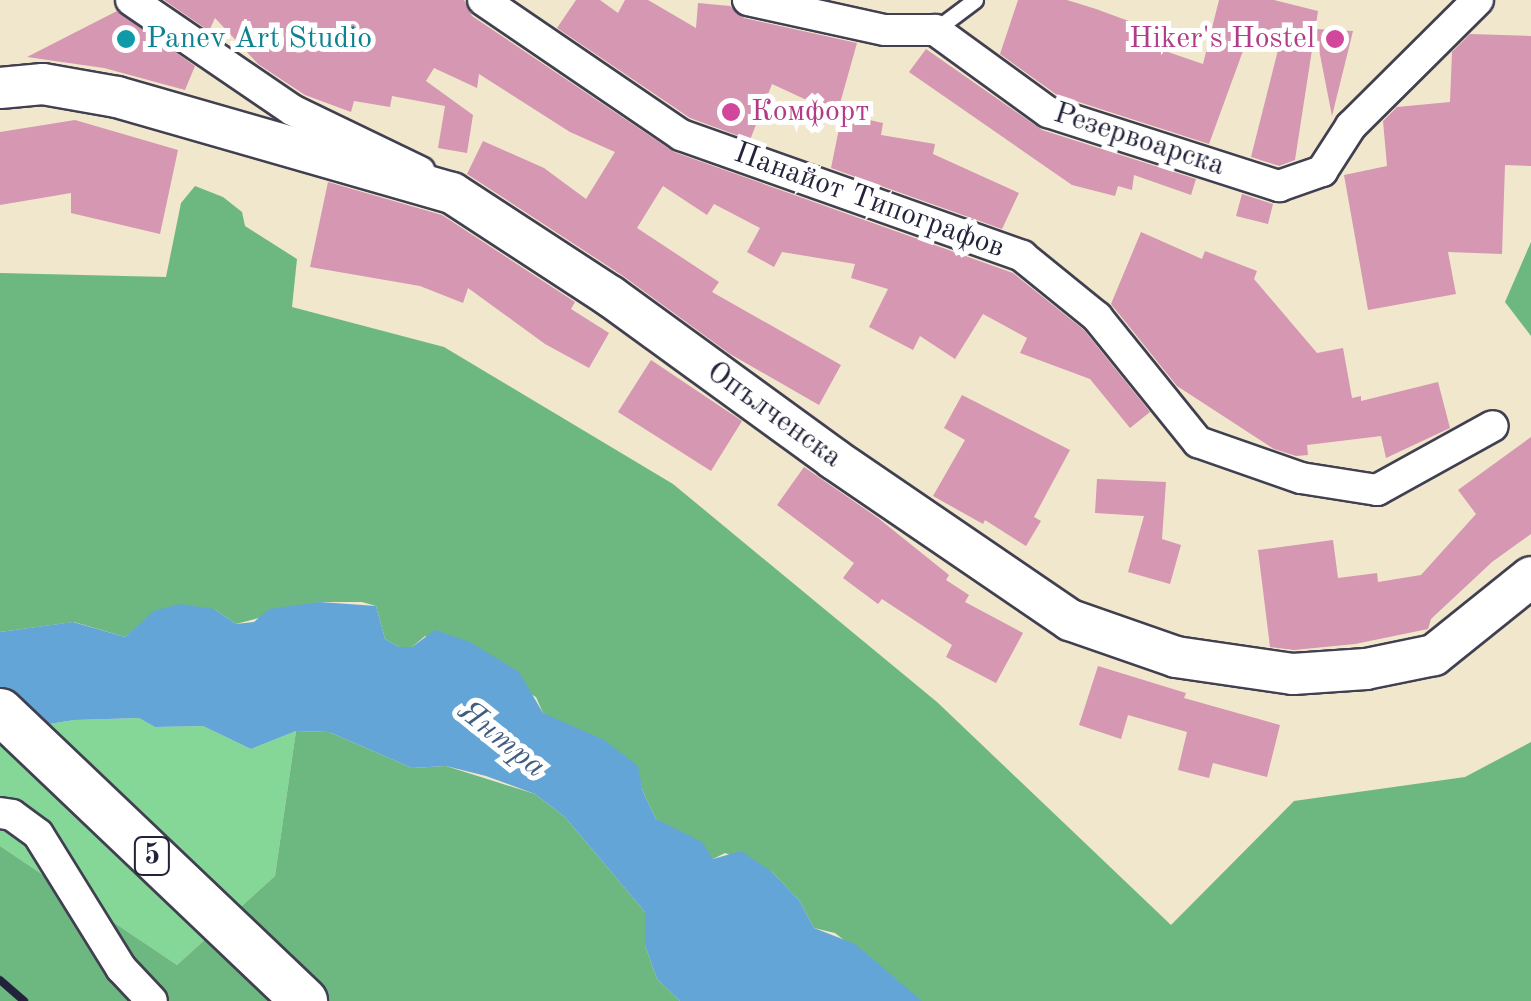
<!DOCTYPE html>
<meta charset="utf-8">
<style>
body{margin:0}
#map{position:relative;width:1531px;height:1001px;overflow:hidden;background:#f0e7cd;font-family:"Old Standard TT",serif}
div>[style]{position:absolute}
.green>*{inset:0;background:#85d798}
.forest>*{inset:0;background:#6cb880}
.water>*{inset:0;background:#62a5d6}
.building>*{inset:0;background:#d597b1}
.roads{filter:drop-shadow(2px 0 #414051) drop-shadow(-2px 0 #414051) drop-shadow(0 2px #414051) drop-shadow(0 -2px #414051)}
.lane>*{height:15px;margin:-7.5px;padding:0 7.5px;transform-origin:7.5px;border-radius:7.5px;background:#fff}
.street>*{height:30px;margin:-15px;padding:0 15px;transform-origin:15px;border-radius:15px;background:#fff}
.secondary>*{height:40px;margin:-20px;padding:0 20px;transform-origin:20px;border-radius:20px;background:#fff}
.primary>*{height:45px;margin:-22.5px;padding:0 22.5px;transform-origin:22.5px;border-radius:22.5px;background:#fff}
.rail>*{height:8px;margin:-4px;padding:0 4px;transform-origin:4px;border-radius:4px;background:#22223b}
.dots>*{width:28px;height:28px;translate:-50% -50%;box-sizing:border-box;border:5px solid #fff;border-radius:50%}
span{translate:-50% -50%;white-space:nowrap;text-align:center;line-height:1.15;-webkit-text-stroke:10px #fff;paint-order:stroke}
.shield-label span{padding:2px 8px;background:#fff;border:2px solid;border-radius:8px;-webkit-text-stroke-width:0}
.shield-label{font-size:28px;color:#22223b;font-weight:700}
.culture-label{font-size:30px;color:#0d838f}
.left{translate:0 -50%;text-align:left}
.hotel-label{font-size:30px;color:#b23c85}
.right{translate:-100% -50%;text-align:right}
.street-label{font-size:30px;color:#22223b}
.water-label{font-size:32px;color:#3f5d81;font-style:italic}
</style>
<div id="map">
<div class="green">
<i style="clip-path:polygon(139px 718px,155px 727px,203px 726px,251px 749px,296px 731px,275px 876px,177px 965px,0 846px,0 732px,74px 720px)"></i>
</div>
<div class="forest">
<i style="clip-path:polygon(195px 186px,223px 197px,242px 212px,245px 226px,297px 259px,292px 307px,444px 347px,673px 484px,937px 702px,1171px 925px,1294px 801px,1465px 777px,1531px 742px,1531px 1001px,921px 1001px,835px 933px,814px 928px,799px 900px,772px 872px,725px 853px,713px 859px,656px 819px,643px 792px,637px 766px,543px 713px,536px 697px,425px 636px,412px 647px,399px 647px,385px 639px,376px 606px,362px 602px,320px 602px,236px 624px,214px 609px,142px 623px,125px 637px,74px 622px,0 632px,0 273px,166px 277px,181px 203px)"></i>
<i style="clip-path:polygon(1531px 242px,1531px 336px,1505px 302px)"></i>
<i style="clip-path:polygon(296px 731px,329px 732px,412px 768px,446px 766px,535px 794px,565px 817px,645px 912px,645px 945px,657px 979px,680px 1001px,0 1001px,0 846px,177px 965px,275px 876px)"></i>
</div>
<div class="water">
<i style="clip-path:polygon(320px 602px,376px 606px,385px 639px,399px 647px,412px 647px,435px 630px,470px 642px,519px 672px,543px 713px,604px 740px,638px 766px,643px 792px,656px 819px,702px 842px,713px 859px,741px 851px,772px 872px,799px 900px,814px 928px,855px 944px,922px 1001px,680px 1001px,657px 979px,645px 945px,645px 912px,565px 817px,535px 794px,486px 776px,446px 766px,412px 768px,329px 732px,296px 731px,251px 749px,203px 726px,155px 727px,139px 718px,74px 720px,0 732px,0 632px,73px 622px,125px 637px,154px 611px,180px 604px,214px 609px,236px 624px,254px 622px,269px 609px)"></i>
</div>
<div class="building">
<i style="clip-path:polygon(164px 0,464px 0,472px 16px,674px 152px,1013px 273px,1084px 330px,1150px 412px,1130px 428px,1090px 379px,1020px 353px,1027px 338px,983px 314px,955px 359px,920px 336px,913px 350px,869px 327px,888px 289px,851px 278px,855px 264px,782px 252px,774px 267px,747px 252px,760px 228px,714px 204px,707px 215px,663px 186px,637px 228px,719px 282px,712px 292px,841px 365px,819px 405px,730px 354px,623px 276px,467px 174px,483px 141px,544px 168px,586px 199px,615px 152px,570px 132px,479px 74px,477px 88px,434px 68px,426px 81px,473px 115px,467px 153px,438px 148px,445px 106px,392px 96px,390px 107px,354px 101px,351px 112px,305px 95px,258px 64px,215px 18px,209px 31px)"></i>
<i style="clip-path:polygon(576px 0,600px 0,618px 13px,625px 0,648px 0,696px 28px,698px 3px,730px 6px,744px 18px,857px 43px,837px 114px,772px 84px,750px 140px,690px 118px,557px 28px)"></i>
<i style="clip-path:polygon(1018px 0,1067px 0,1096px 9px,1134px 23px,1130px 39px,1203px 64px,1219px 0,1274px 0,1318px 11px,1295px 160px,1279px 166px,1251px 157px,1281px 38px,1251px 29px,1209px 144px,1057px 95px,1000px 54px)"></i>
<i style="clip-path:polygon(117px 11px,195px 66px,185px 90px,104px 68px,27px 57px)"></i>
<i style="clip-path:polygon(1315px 29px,1353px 31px,1332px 116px)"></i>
<i style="clip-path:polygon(1470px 34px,1531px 36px,1531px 166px,1505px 165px,1502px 254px,1448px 252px,1456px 294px,1368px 310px,1344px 175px,1387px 166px,1383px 121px,1397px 107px,1450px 102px,1452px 52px)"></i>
<i style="clip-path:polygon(926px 49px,1042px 130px,1196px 179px,1191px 195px,1134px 175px,1132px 190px,1118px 186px,1115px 196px,1072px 185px,909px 72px)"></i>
<i style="clip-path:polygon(842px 114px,883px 123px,881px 135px,935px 144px,933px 154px,1019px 193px,1002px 229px,831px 168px)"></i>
<i style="clip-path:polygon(75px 120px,178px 150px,160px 234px,71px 213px,71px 193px,0 205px,0 132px)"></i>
<i style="clip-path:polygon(328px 182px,442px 215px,575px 302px,571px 309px,609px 333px,589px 368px,545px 344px,468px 288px,463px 303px,420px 286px,310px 267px)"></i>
<i style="clip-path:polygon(1242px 194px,1273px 204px,1268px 224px,1236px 216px)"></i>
<i style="clip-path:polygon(1141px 232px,1202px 259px,1205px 251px,1257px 271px,1254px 279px,1317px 353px,1343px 348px,1352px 398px,1361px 396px,1361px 401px,1438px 382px,1450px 428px,1386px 458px,1381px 436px,1307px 445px,1308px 455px,1296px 456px,1274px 449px,1177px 386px,1111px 304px)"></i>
<i style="clip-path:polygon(651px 360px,742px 421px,711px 471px,618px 412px)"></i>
<i style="clip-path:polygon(962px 395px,1070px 450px,1034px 517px,1041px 521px,1026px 546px,985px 520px,983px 524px,933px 496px,965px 440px,944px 428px)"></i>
<i style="clip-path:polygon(1531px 437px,1531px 534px,1492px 562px,1431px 619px,1428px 629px,1355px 644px,1294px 650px,1270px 647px,1258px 550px,1333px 540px,1338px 578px,1377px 573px,1378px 582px,1421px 575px,1476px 514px,1458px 490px)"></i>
<i style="clip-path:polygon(804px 467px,878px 518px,949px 575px,946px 580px,969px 595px,965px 602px,1023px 633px,996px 683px,946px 657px,952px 645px,882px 599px,878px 604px,843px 578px,854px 563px,777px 505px)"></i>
<i style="clip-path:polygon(1097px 479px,1166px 482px,1162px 539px,1181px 545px,1170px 584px,1128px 572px,1144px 516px,1095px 513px)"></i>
<i style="clip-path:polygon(1098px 666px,1186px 693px,1184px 698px,1280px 725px,1267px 777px,1213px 763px,1209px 778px,1178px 770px,1187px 732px,1128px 715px,1121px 739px,1079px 725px)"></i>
</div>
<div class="roads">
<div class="lane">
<i style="left:935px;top:30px;width:50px;rotate:-36.9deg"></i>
</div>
<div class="street">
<i style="left:131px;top:0;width:195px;rotate:34.3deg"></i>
<i style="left:292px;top:110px;width:142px;rotate:25.8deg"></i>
<i style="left:483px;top:0;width:240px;rotate:34.3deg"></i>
<i style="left:681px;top:135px;width:362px;rotate:19.5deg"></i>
<i style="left:1022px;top:256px;width:97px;rotate:39.1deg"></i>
<i style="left:1097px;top:317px;width:161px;rotate:51.1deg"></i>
<i style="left:1198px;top:442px;width:109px;rotate:19.3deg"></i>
<i style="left:1301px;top:478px;width:77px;rotate:9deg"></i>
<i style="left:1377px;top:490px;width:132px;rotate:-28.9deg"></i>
<i style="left:748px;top:0;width:140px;rotate:12.4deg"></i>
<i style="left:885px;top:30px;width:50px"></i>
<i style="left:935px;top:30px;width:140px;rotate:36deg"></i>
<i style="left:1048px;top:112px;width:243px;rotate:17.8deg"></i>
<i style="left:1279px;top:186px;width:46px;rotate:-19.2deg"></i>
<i style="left:1322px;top:171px;width:54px;rotate:-57.2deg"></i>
<i style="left:1351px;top:126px;width:179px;rotate:-44.8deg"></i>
<i style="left:0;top:813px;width:12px;rotate:9deg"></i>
<i style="left:12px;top:815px;width:32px;rotate:36deg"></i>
<i style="left:38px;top:834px;width:158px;rotate:58.2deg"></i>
<i style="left:121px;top:968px;width:45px;rotate:46.8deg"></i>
</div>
<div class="secondary">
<i style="left:0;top:88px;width:43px;rotate:-5.3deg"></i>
<i style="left:43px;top:84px;width:75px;rotate:10deg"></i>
<i style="left:117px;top:97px;width:348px;rotate:16deg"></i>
<i style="left:452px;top:193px;width:189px;rotate:33.1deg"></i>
<i style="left:610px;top:296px;width:277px;rotate:36deg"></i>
<i style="left:834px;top:459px;width:286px;rotate:34.3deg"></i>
<i style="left:1070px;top:620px;width:112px;rotate:19.2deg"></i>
<i style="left:1176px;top:657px;width:118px;rotate:8.3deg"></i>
<i style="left:1293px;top:674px;width:73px;rotate:-3.9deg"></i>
<i style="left:1366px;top:669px;width:69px;rotate:-11.6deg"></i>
<i style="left:1434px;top:655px;width:124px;rotate:-38.8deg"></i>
</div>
<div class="primary">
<i style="left:0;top:711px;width:420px;rotate:43.6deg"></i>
</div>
</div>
<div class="rail">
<i style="left:0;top:980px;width:32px;rotate:41deg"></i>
</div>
<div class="dots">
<i style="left:126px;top:39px;background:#0f9aa8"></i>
<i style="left:1335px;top:39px;background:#d1479c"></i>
<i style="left:731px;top:112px;background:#d1479c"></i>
</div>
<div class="shield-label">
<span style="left:152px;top:856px">5</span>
</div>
<div class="culture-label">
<span class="left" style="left:146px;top:39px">Panev Art Studio</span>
</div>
<div class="hotel-label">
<span class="right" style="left:1315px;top:39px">Hiker's Hostel</span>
<span class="left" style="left:751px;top:112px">Комфорт</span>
</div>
<div class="street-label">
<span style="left:1139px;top:140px;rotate:18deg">Резервоарска</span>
<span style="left:869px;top:201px;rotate:20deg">Панайот Типографов</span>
<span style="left:774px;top:415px;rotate:36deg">Опълченска</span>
</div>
<div class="water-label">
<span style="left:501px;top:740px;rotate:39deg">Янтра</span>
</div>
</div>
